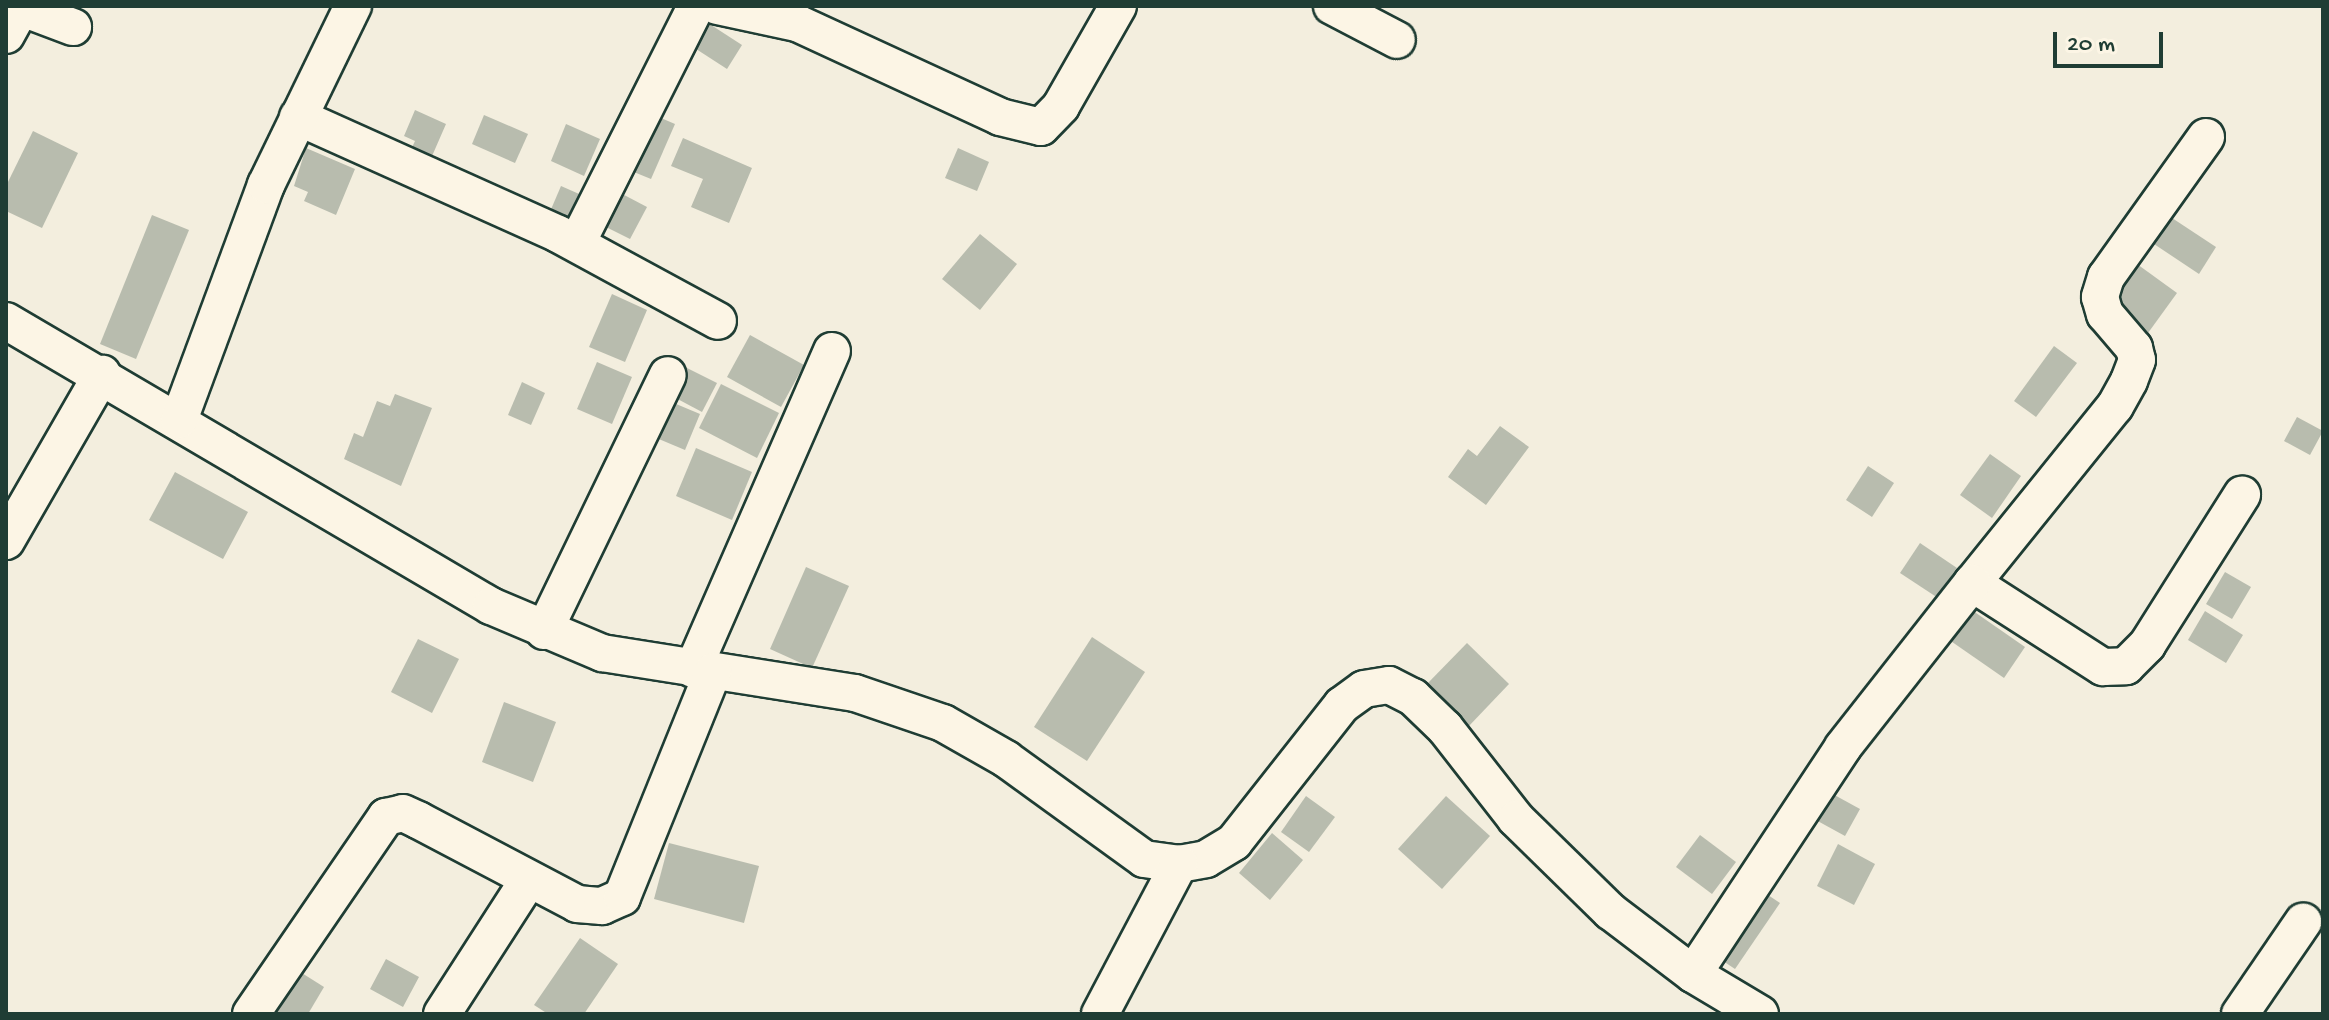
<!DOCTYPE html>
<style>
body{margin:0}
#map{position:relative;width:2329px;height:1020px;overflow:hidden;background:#f3eede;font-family:"Gochi Hand",sans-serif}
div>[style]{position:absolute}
.building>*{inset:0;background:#b8bcae}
.roads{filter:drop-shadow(2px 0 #1f3d34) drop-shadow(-2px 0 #1f3d34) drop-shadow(0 2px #1f3d34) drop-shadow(0 -2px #1f3d34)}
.minor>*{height:36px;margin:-18px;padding:0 18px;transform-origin:18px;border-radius:18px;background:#fcf5e5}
span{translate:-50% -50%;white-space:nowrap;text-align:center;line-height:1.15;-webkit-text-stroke:6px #fcf5e5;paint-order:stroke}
.frame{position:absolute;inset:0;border:8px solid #1f3d34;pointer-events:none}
.scale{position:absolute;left:2053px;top:32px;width:110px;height:36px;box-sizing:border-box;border:4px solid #1f3d34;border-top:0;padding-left:10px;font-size:24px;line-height:28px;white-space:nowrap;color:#1f3d34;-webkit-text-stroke:6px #fcf5e5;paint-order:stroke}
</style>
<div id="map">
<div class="building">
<i style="clip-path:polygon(708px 23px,742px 45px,727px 69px,693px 47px)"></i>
<i style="clip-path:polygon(415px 110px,446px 124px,429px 163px,409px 154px,415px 141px,404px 136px)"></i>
<i style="clip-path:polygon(647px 112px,675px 124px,651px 179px,624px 168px)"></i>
<i style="clip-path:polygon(484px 115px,528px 134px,515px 163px,472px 144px)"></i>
<i style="clip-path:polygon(566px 124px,600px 139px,584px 176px,551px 161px)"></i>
<i style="clip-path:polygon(33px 131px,78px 153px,42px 228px,6px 211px,6px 186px)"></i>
<i style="clip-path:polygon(683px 138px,752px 168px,729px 223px,691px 207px,703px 179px,671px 166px)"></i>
<i style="clip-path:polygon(306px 148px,355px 169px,336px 215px,304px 201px,308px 192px,294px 186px)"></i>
<i style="clip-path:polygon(958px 148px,989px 162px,977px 191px,945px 178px)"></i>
<i style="clip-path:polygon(561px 186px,586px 197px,574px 225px,549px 214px)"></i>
<i style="clip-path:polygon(609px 187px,647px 207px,630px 239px,592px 220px)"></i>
<i style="clip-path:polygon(152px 215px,189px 230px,136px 359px,100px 344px)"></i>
<i style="clip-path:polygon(2169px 216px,2216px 247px,2199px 274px,2151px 242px)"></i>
<i style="clip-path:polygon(980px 234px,1017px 264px,980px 310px,942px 279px)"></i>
<i style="clip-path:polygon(2137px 264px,2177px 293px,2148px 333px,2109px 304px)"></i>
<i style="clip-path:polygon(612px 294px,647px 310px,625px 362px,589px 347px)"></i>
<i style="clip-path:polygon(750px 335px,804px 365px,781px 407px,727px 377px)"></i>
<i style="clip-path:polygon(2054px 346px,2077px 363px,2036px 417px,2014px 401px)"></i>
<i style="clip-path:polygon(597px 362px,632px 377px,612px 424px,577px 409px)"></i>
<i style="clip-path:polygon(685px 367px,717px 383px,702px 412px,670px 395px)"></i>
<i style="clip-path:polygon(522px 382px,545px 393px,531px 425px,508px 415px)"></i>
<i style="clip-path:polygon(721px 384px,779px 413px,757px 458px,699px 428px)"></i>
<i style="clip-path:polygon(395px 394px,432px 408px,401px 486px,344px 459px,354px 433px,363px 437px,377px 401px,390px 406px)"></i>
<i style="clip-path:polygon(669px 401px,700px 414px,685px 450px,654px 437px)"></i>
<i style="clip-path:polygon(2297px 417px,2323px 431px,2310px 455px,2284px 441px)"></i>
<i style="clip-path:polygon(1500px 426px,1529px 447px,1486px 505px,1448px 477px,1468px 449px,1477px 456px)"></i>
<i style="clip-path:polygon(696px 448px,752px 472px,732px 520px,676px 496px)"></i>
<i style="clip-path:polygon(1990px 454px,2021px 476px,1992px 518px,1960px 495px)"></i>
<i style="clip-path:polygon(1868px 466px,1894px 483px,1872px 517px,1846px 500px)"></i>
<i style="clip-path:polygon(175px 472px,248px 512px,223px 559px,149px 520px)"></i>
<i style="clip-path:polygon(1920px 543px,1957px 568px,1938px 598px,1900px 573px)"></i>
<i style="clip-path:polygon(806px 567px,849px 586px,812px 668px,770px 649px)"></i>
<i style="clip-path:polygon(2225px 572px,2251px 587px,2232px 619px,2206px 604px)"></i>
<i style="clip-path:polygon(1966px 606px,2025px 647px,2004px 678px,1945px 637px)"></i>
<i style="clip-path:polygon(2205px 611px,2243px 635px,2226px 663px,2188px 640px)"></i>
<i style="clip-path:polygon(1092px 637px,1145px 672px,1087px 761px,1034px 727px)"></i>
<i style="clip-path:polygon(418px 639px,459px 659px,432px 713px,391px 692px)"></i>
<i style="clip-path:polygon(1467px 643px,1509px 684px,1468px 727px,1426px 685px)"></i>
<i style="clip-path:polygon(504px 702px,556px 722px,533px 782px,482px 762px)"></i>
<i style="clip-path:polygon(1829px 792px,1860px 809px,1845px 836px,1814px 819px)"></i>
<i style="clip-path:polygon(1306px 796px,1335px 817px,1309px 852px,1281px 832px)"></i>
<i style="clip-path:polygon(1446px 796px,1490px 836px,1442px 889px,1398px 849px)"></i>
<i style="clip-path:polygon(1272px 833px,1303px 860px,1270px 900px,1239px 873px)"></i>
<i style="clip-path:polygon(1700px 835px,1736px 862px,1712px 894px,1676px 867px)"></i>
<i style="clip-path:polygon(669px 843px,759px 866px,744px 923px,654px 899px)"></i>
<i style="clip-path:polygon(1838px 844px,1875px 864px,1854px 905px,1817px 886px)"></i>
<i style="clip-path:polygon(1762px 891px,1780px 903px,1735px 969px,1717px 957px)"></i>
<i style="clip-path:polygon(580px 938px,618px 964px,584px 1014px,548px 1014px,534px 1005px)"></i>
<i style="clip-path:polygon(386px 959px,419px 977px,403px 1007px,370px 989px)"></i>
<i style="clip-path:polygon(286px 963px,324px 987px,308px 1014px,255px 1014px)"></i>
</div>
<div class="roads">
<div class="minor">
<i style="left:717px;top:6px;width:82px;rotate:12deg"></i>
<i style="left:797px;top:23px;width:224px;rotate:24.8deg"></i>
<i style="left:1000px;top:117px;width:42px;rotate:13.7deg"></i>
<i style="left:1041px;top:127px;width:29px;rotate:-46deg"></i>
<i style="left:1061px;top:106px;width:115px;rotate:-60.3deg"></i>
<i style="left:1332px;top:6px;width:73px;rotate:27.6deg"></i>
<i style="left:6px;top:35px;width:23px;rotate:-61deg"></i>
<i style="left:17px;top:15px;width:14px;rotate:-17deg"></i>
<i style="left:30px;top:11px;width:46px;rotate:20.4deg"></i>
<i style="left:298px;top:117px;width:285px;rotate:24.2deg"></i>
<i style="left:558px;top:234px;width:182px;rotate:28.5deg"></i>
<i style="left:2206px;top:137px;width:172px;rotate:125.5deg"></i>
<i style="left:2106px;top:277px;width:21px;rotate:107deg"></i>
<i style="left:2100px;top:297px;width:18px;rotate:74deg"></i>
<i style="left:2105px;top:314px;width:45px;rotate:49.5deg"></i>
<i style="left:2134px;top:348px;width:12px;rotate:76deg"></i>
<i style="left:2137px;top:360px;width:22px;rotate:111deg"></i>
<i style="left:2129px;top:381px;width:29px;rotate:119deg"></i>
<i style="left:2115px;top:406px;width:228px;rotate:128.9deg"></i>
<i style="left:1972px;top:583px;width:156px;rotate:32.7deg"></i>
<i style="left:2103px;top:667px;width:23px;rotate:-2deg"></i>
<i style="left:2126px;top:666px;width:30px;rotate:-45deg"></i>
<i style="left:2147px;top:645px;width:178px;rotate:-57.7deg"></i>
<i style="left:577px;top:243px;width:265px;rotate:-63.3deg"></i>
<i style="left:6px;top:321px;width:563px;rotate:30.44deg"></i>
<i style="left:491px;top:606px;width:121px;rotate:22.9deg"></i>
<i style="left:602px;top:653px;width:256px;rotate:9deg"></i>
<i style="left:855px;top:693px;width:93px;rotate:18.8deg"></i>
<i style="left:943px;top:723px;width:73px;rotate:29.7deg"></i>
<i style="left:1006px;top:759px;width:170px;rotate:35.9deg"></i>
<i style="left:1144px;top:859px;width:35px;rotate:8deg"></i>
<i style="left:1179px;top:864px;width:27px;rotate:-10deg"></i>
<i style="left:1206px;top:859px;width:33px;rotate:-31deg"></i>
<i style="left:1234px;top:842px;width:174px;rotate:-51.8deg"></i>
<i style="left:1342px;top:705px;width:27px;rotate:-36deg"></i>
<i style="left:1364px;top:689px;width:25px;rotate:-9deg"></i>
<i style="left:1389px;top:685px;width:27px;rotate:27deg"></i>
<i style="left:1413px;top:697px;width:45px;rotate:44.1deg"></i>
<i style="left:1445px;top:728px;width:115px;rotate:52deg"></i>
<i style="left:1516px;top:819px;width:132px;rotate:44.4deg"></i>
<i style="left:1610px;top:911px;width:104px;rotate:37.2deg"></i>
<i style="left:1693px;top:974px;width:78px;rotate:30.8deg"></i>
<i style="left:179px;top:420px;width:251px;rotate:-69.7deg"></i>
<i style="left:266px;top:185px;width:199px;rotate:-64.1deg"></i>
<i style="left:6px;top:541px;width:193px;rotate:-60.1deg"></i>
<i style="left:544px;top:631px;width:284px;rotate:-64.2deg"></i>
<i style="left:693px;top:669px;width:347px;rotate:-66.4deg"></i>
<i style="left:1693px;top:974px;width:272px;rotate:-56.5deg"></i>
<i style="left:1843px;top:747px;width:209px;rotate:-51.8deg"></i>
<i style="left:251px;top:1014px;width:239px;rotate:-55.6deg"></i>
<i style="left:386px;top:817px;width:17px;rotate:-13deg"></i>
<i style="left:403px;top:813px;width:17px;rotate:25deg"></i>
<i style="left:418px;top:820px;width:180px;rotate:27.8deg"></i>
<i style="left:577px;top:904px;width:25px;rotate:5deg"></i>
<i style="left:602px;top:906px;width:22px;rotate:-24deg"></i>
<i style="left:622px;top:897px;width:243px;rotate:-68deg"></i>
<i style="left:442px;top:1014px;width:157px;rotate:-57.2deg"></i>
<i style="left:1100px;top:1014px;width:170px;rotate:-62.2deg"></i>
<i style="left:2240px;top:1014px;width:112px;rotate:-55.6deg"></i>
</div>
</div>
<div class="frame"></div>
<div class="scale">20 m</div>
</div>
